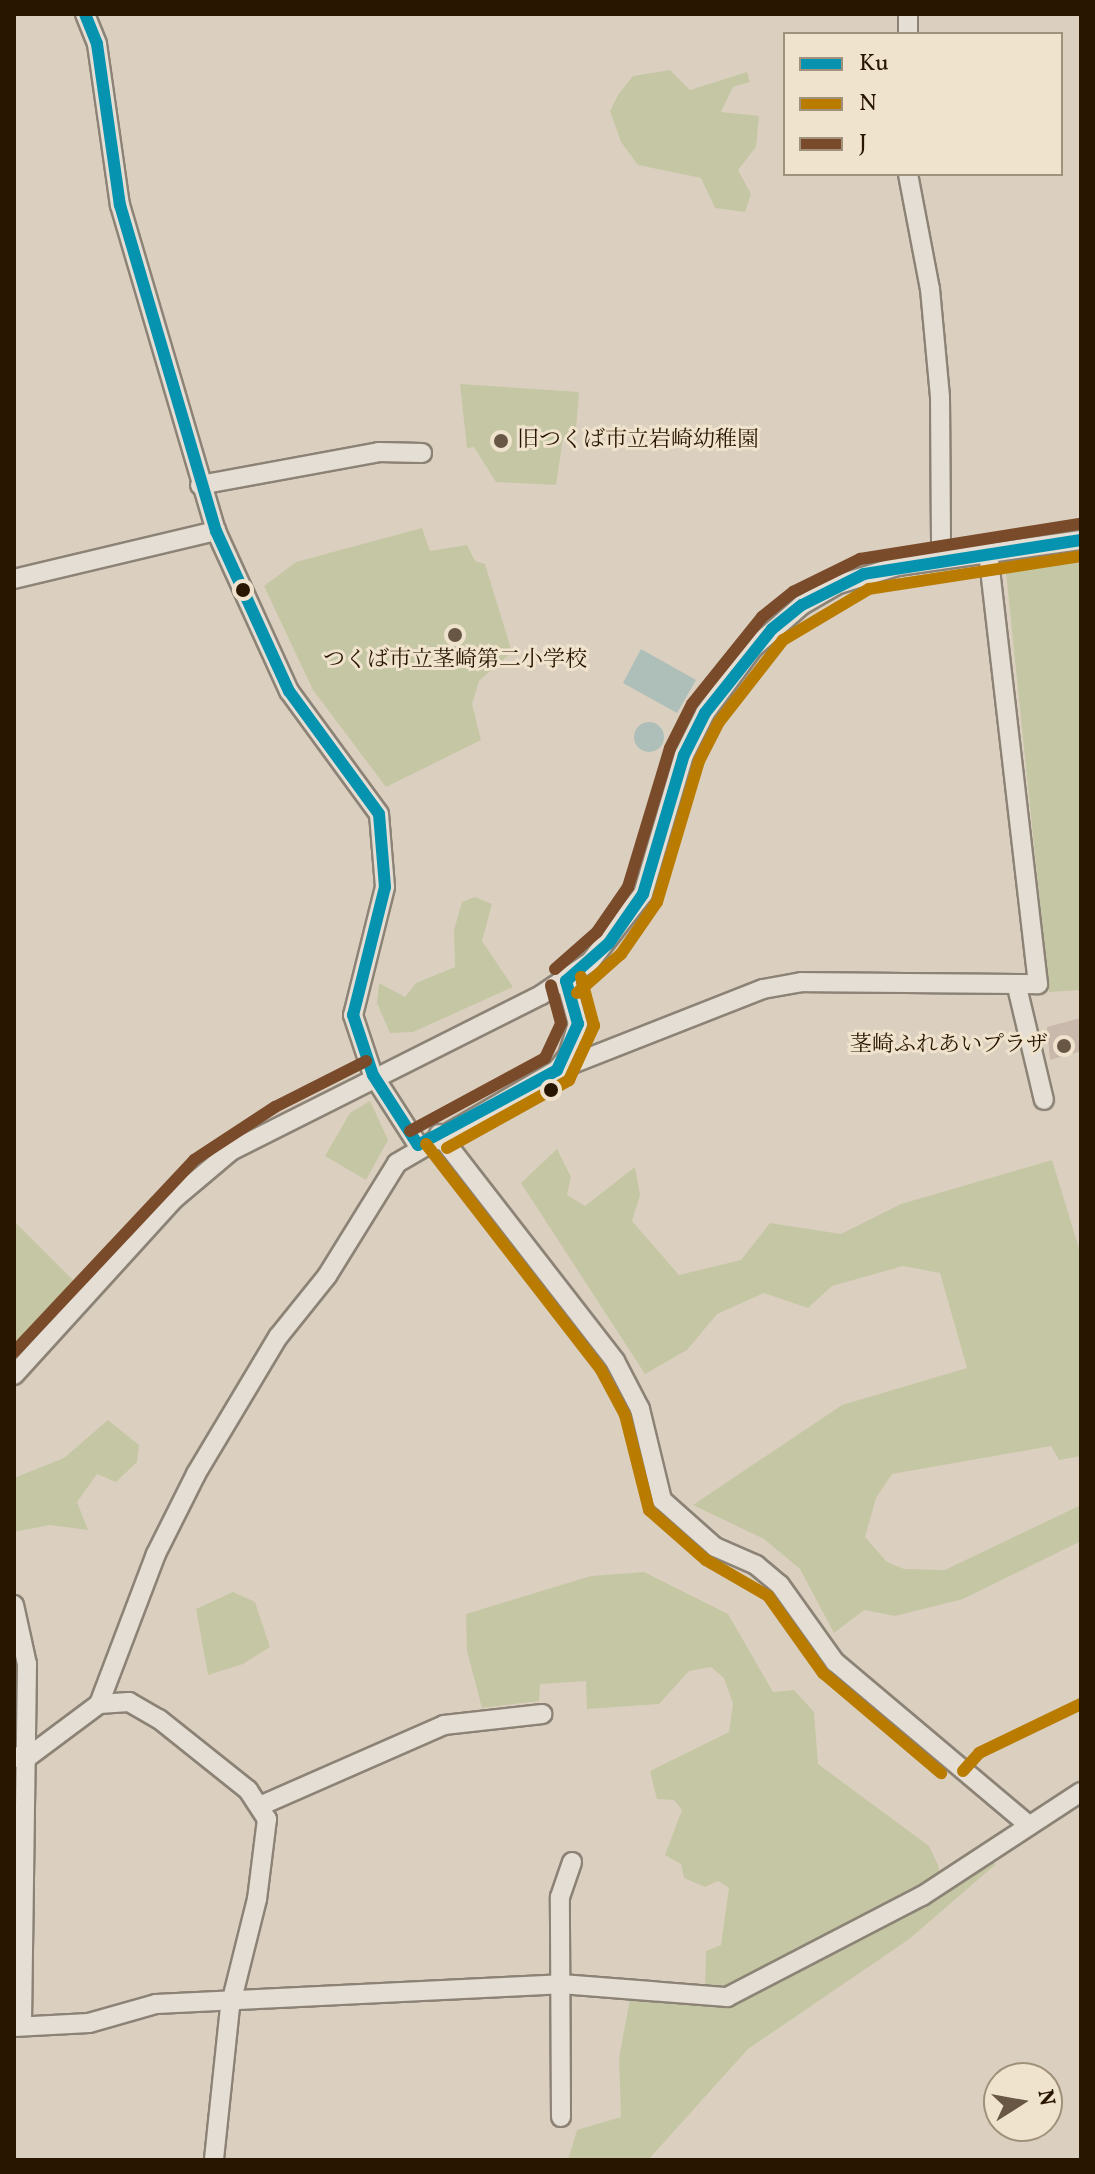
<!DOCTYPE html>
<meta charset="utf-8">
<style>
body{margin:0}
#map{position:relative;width:1095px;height:2174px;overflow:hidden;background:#dbd0bf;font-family:Vollkorn,"Noto Serif JP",serif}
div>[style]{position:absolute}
.green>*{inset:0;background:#c5c6a4}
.water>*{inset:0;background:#aebeb9}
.round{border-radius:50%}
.building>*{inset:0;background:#c9b8ac}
.roads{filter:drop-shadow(2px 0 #8c8376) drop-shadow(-2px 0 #8c8376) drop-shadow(0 2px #8c8376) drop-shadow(0 -2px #8c8376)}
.minor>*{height:18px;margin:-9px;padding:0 9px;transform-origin:9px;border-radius:9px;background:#e4ded4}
.bus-1>*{height:12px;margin:-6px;padding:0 6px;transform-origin:6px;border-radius:6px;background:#0693af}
.bus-2>*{height:12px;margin:-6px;padding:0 6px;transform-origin:6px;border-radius:6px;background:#b97b00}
.bus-3>*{height:12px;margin:-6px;padding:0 6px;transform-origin:6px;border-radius:6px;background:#7a4b2a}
.dots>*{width:22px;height:22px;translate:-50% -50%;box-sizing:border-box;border:4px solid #f0e3cd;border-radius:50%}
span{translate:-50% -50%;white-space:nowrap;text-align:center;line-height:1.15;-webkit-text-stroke:6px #f0e3cd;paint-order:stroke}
.poi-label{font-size:22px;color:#291601}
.left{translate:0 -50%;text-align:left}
.right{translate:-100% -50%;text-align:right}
.frame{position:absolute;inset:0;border:16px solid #291601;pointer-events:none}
.legend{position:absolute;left:783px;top:32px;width:280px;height:144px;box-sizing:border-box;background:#f0e3cd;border:2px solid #a0917b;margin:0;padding:10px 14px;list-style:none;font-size:24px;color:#291601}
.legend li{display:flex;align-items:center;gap:16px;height:40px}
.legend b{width:40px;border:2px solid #a0917b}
.north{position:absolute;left:983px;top:2062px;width:80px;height:80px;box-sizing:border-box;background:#f0e3cd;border:2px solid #a0917b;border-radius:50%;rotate:79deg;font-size:22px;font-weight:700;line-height:32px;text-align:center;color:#291601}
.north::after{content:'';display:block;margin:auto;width:28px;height:36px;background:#675744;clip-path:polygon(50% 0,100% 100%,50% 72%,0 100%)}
</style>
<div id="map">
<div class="green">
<i style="clip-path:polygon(670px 70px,690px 90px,747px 72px,750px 82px,733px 87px,721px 112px,759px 116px,756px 147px,738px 170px,751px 194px,745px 212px,715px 208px,701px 178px,638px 165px,621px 142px,610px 111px,618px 95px,633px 76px)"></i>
<i style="clip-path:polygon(460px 384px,579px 392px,575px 440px,563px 438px,556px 485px,496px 482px,474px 447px,467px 448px)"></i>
<i style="clip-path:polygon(422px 528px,430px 551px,467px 545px,475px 561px,485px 564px,512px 652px,479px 681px,472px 704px,481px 740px,386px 787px,313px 690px,264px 586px,296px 562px)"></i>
<i style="clip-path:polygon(1081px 561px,1081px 990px,1049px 992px,1006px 572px)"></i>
<i style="clip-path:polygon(475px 897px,492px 904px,482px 941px,513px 987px,413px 1032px,390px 1033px,377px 1003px,379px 983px,405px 997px,416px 983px,455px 967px,454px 930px,462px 902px)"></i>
<i style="clip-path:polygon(370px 1101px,388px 1140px,366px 1180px,325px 1156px,350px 1113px)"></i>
<i style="clip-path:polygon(557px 1149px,571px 1177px,567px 1195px,585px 1206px,635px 1167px,640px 1195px,632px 1221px,679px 1275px,741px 1260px,770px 1223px,841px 1234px,901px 1204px,1052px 1160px,1081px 1255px,1081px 1456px,1059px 1460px,1051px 1446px,892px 1474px,876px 1498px,865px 1537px,887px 1562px,904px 1569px,945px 1570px,1081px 1505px,1081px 1541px,963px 1599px,895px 1616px,864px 1610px,834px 1633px,800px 1569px,764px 1539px,693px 1505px,842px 1405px,967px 1368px,940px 1273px,903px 1266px,832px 1286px,808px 1308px,764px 1293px,717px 1314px,687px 1350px,645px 1374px,521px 1183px)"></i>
<i style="clip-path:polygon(14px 1221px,77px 1284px,14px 1348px)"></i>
<i style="clip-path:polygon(108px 1420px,139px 1445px,137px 1462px,116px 1482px,97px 1474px,77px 1502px,88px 1530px,50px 1525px,14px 1532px,14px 1478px,64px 1458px)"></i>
<i style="clip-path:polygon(644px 1572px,728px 1614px,773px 1692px,794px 1690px,814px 1712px,818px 1764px,929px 1846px,939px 1867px,938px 1877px,878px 1915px,735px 1987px,705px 1991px,706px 1951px,721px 1945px,729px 1888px,718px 1881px,705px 1887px,684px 1878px,681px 1864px,665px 1855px,682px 1810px,674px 1800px,657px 1799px,650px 1771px,729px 1732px,733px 1704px,724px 1678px,711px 1667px,689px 1671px,659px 1704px,587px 1709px,586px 1681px,540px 1684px,539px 1701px,482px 1708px,467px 1651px,466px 1614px,591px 1576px)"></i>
<i style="clip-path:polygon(233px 1592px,255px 1602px,270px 1647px,243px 1664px,208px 1675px,196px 1609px)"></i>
<i style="clip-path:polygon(992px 1857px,995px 1865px,908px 1940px,748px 2049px,648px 2160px,568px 2160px,577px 2130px,621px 2117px,619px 2058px,630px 1999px,728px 2006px,851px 1944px)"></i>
</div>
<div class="water">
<i style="clip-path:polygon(641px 649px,696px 680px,677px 713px,623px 683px)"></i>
<i class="round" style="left:634px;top:722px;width:30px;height:30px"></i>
</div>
<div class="building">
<i style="clip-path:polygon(1081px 1018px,1081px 1051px,1050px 1060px,1047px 1027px)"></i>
</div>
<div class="roads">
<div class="minor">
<i style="left:85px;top:14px;width:32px;rotate:68deg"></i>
<i style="left:97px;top:44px;width:163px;rotate:81.9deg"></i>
<i style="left:120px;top:205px;width:340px;rotate:73.6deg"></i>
<i style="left:216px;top:531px;width:176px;rotate:65.5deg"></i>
<i style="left:289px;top:691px;width:152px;rotate:53.8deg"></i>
<i style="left:379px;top:814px;width:73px;rotate:85.3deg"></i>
<i style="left:385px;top:887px;width:132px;rotate:104deg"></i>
<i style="left:353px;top:1015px;width:63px;rotate:71.6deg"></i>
<i style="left:373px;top:1075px;width:83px;rotate:57.3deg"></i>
<i style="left:908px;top:34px;width:20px;rotate:-90deg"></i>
<i style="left:908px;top:174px;width:117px;rotate:79.2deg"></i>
<i style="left:930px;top:289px;width:108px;rotate:84.7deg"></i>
<i style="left:940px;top:397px;width:162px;rotate:89.6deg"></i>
<i style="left:200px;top:485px;width:182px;rotate:-10.4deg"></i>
<i style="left:379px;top:452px;width:43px;rotate:1.3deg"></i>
<i style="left:14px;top:579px;width:208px;rotate:-13.4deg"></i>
<i style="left:1017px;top:987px;width:116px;rotate:76.6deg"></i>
<i style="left:557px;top:1070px;width:221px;rotate:-21.5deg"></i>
<i style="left:763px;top:989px;width:39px;rotate:-10deg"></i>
<i style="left:801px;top:982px;width:237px;rotate:0.5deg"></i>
<i style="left:1038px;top:984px;width:435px;rotate:-96.6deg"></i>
<i style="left:439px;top:1134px;width:287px;rotate:52.2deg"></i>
<i style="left:615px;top:1361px;width:54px;rotate:62.5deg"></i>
<i style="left:640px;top:1409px;width:94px;rotate:76.4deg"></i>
<i style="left:662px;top:1500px;width:71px;rotate:41.6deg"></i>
<i style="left:715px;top:1547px;width:45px;rotate:23.7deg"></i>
<i style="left:756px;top:1565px;width:31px;rotate:40deg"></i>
<i style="left:780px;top:1585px;width:95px;rotate:54.5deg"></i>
<i style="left:835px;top:1662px;width:250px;rotate:40.1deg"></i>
<i style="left:14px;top:1375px;width:238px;rotate:-47.7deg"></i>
<i style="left:174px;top:1199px;width:75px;rotate:-40.1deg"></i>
<i style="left:231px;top:1151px;width:347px;rotate:-26.7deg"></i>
<i style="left:541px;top:995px;width:59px;rotate:-34deg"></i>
<i style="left:590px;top:962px;width:86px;rotate:-52.1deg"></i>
<i style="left:643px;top:894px;width:145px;rotate:-73.6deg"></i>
<i style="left:684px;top:755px;width:47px;rotate:-63.4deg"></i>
<i style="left:705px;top:713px;width:81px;rotate:-53.6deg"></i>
<i style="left:753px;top:648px;width:65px;rotate:-41.3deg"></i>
<i style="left:802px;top:605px;width:39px;rotate:-30deg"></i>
<i style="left:836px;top:585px;width:65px;rotate:-17deg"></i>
<i style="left:898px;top:566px;width:185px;rotate:-8.1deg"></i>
<i style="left:14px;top:1605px;width:60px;rotate:77.6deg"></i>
<i style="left:27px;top:1664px;width:360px;rotate:90.8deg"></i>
<i style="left:99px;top:1704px;width:30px;rotate:-4deg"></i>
<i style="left:129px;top:1702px;width:34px;rotate:30deg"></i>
<i style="left:159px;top:1719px;width:114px;rotate:38.6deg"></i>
<i style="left:248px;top:1790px;width:35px;rotate:57deg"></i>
<i style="left:267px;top:1819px;width:81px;rotate:97.1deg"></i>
<i style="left:257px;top:1899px;width:111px;rotate:104deg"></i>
<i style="left:230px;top:2007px;width:154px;rotate:96deg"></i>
<i style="left:14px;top:1756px;width:11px;rotate:22deg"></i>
<i style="left:24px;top:1760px;width:94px;rotate:-36.7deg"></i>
<i style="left:99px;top:1704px;width:160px;rotate:-69.2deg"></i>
<i style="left:156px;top:1554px;width:89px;rotate:-63.4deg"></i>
<i style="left:196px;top:1474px;width:160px;rotate:-59.1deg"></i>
<i style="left:278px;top:1337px;width:78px;rotate:-51.2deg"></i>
<i style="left:327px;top:1276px;width:133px;rotate:-58.2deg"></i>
<i style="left:397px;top:1163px;width:185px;rotate:-30.2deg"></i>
<i style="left:557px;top:1070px;width:18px;rotate:-52deg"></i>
<i style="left:568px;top:1056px;width:34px;rotate:-73deg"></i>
<i style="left:578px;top:1024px;width:45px;rotate:-105.6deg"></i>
<i style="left:262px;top:1805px;width:199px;rotate:-23.7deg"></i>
<i style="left:444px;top:1725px;width:99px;rotate:-6.4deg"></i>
<i style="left:14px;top:2027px;width:75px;rotate:-3.1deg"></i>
<i style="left:89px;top:2023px;width:70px;rotate:-15.8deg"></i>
<i style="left:156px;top:2004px;width:405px;rotate:-2.8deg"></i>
<i style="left:561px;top:1984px;width:167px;rotate:4.5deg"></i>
<i style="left:727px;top:1997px;width:220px;rotate:-27.4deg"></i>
<i style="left:922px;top:1896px;width:190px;rotate:-33.2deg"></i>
<i style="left:561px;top:2117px;width:220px;rotate:-90.3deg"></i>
<i style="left:560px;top:1897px;width:37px;rotate:-71deg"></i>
</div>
</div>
<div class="bus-1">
<i style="left:85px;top:14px;width:32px;rotate:68deg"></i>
<i style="left:97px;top:44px;width:163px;rotate:81.9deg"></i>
<i style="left:120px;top:205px;width:340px;rotate:73.6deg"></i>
<i style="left:216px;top:531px;width:176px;rotate:65.5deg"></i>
<i style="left:289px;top:691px;width:152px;rotate:53.8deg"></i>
<i style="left:379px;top:814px;width:73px;rotate:85.3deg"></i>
<i style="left:385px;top:887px;width:132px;rotate:104deg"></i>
<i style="left:353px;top:1015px;width:63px;rotate:71.6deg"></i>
<i style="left:373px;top:1075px;width:83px;rotate:57.3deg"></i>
<i style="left:566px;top:981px;width:57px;rotate:-41.5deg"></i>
<i style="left:609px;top:943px;width:60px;rotate:-55.2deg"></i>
<i style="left:643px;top:894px;width:145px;rotate:-73.6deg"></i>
<i style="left:684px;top:755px;width:47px;rotate:-63.4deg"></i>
<i style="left:705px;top:713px;width:107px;rotate:-51.4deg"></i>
<i style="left:772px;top:629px;width:38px;rotate:-39deg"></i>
<i style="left:802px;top:605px;width:69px;rotate:-26.6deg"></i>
<i style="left:864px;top:574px;width:220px;rotate:-8.9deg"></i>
<i style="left:418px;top:1145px;width:158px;rotate:-28.3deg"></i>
<i style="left:557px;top:1070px;width:51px;rotate:-65.5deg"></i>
<i style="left:578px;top:1024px;width:45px;rotate:-105.6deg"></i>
</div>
<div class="bus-2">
<i style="left:577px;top:993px;width:59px;rotate:-41.6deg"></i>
<i style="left:621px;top:954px;width:63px;rotate:-55.3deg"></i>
<i style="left:657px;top:902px;width:147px;rotate:-73.4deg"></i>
<i style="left:699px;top:761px;width:44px;rotate:-62.9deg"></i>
<i style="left:719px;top:722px;width:104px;rotate:-52deg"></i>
<i style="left:783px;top:640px;width:100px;rotate:-30.7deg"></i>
<i style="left:869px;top:589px;width:215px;rotate:-8.8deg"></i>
<i style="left:426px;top:1144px;width:286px;rotate:52.2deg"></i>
<i style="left:601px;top:1370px;width:51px;rotate:61.9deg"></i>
<i style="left:625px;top:1415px;width:98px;rotate:75.8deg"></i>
<i style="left:649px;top:1510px;width:76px;rotate:41.3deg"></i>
<i style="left:706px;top:1560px;width:72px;rotate:30.1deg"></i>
<i style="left:768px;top:1596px;width:95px;rotate:54.5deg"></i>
<i style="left:823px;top:1673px;width:155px;rotate:40.3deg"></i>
<i style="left:447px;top:1148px;width:140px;rotate:-29.1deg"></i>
<i style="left:569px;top:1080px;width:60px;rotate:-65.2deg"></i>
<i style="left:594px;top:1026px;width:51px;rotate:-104.9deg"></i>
<i style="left:963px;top:1771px;width:24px;rotate:-48deg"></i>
<i style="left:979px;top:1753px;width:113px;rotate:-25.7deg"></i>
</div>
<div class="bus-3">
<i style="left:555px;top:969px;width:56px;rotate:-41.4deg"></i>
<i style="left:597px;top:932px;width:55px;rotate:-55.4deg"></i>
<i style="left:628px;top:887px;width:145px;rotate:-73.2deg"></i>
<i style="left:670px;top:748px;width:49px;rotate:-63.4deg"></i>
<i style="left:692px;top:704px;width:112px;rotate:-51.2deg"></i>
<i style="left:762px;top:617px;width:40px;rotate:-39deg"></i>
<i style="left:793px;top:592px;width:75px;rotate:-26.2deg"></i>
<i style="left:860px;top:559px;width:222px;rotate:-9.1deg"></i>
<i style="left:410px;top:1131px;width:153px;rotate:-28.4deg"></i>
<i style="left:545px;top:1058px;width:38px;rotate:-65deg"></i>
<i style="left:561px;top:1023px;width:39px;rotate:-105deg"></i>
<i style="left:14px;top:1352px;width:263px;rotate:-46.8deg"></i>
<i style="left:194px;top:1160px;width:97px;rotate:-33.2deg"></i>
<i style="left:275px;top:1107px;width:102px;rotate:-26.8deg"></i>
</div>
<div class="dots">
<i style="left:501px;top:441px;background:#675744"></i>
<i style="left:243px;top:590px;background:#291601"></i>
<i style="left:455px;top:635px;background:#675744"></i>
<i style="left:1064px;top:1046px;background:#675744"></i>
<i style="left:551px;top:1090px;background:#291601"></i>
</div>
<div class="poi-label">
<span class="left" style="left:517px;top:441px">旧つくば市立岩崎幼稚園</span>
<span style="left:455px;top:661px">つくば市立茎崎第二小学校</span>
<span class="right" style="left:1048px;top:1046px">茎崎ふれあいプラザ</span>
</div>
<div class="frame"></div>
<ul class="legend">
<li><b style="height:10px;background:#0693af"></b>Ku</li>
<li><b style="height:10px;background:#b97b00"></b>N</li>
<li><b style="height:10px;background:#7a4b2a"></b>J</li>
</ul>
<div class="north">N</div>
</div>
